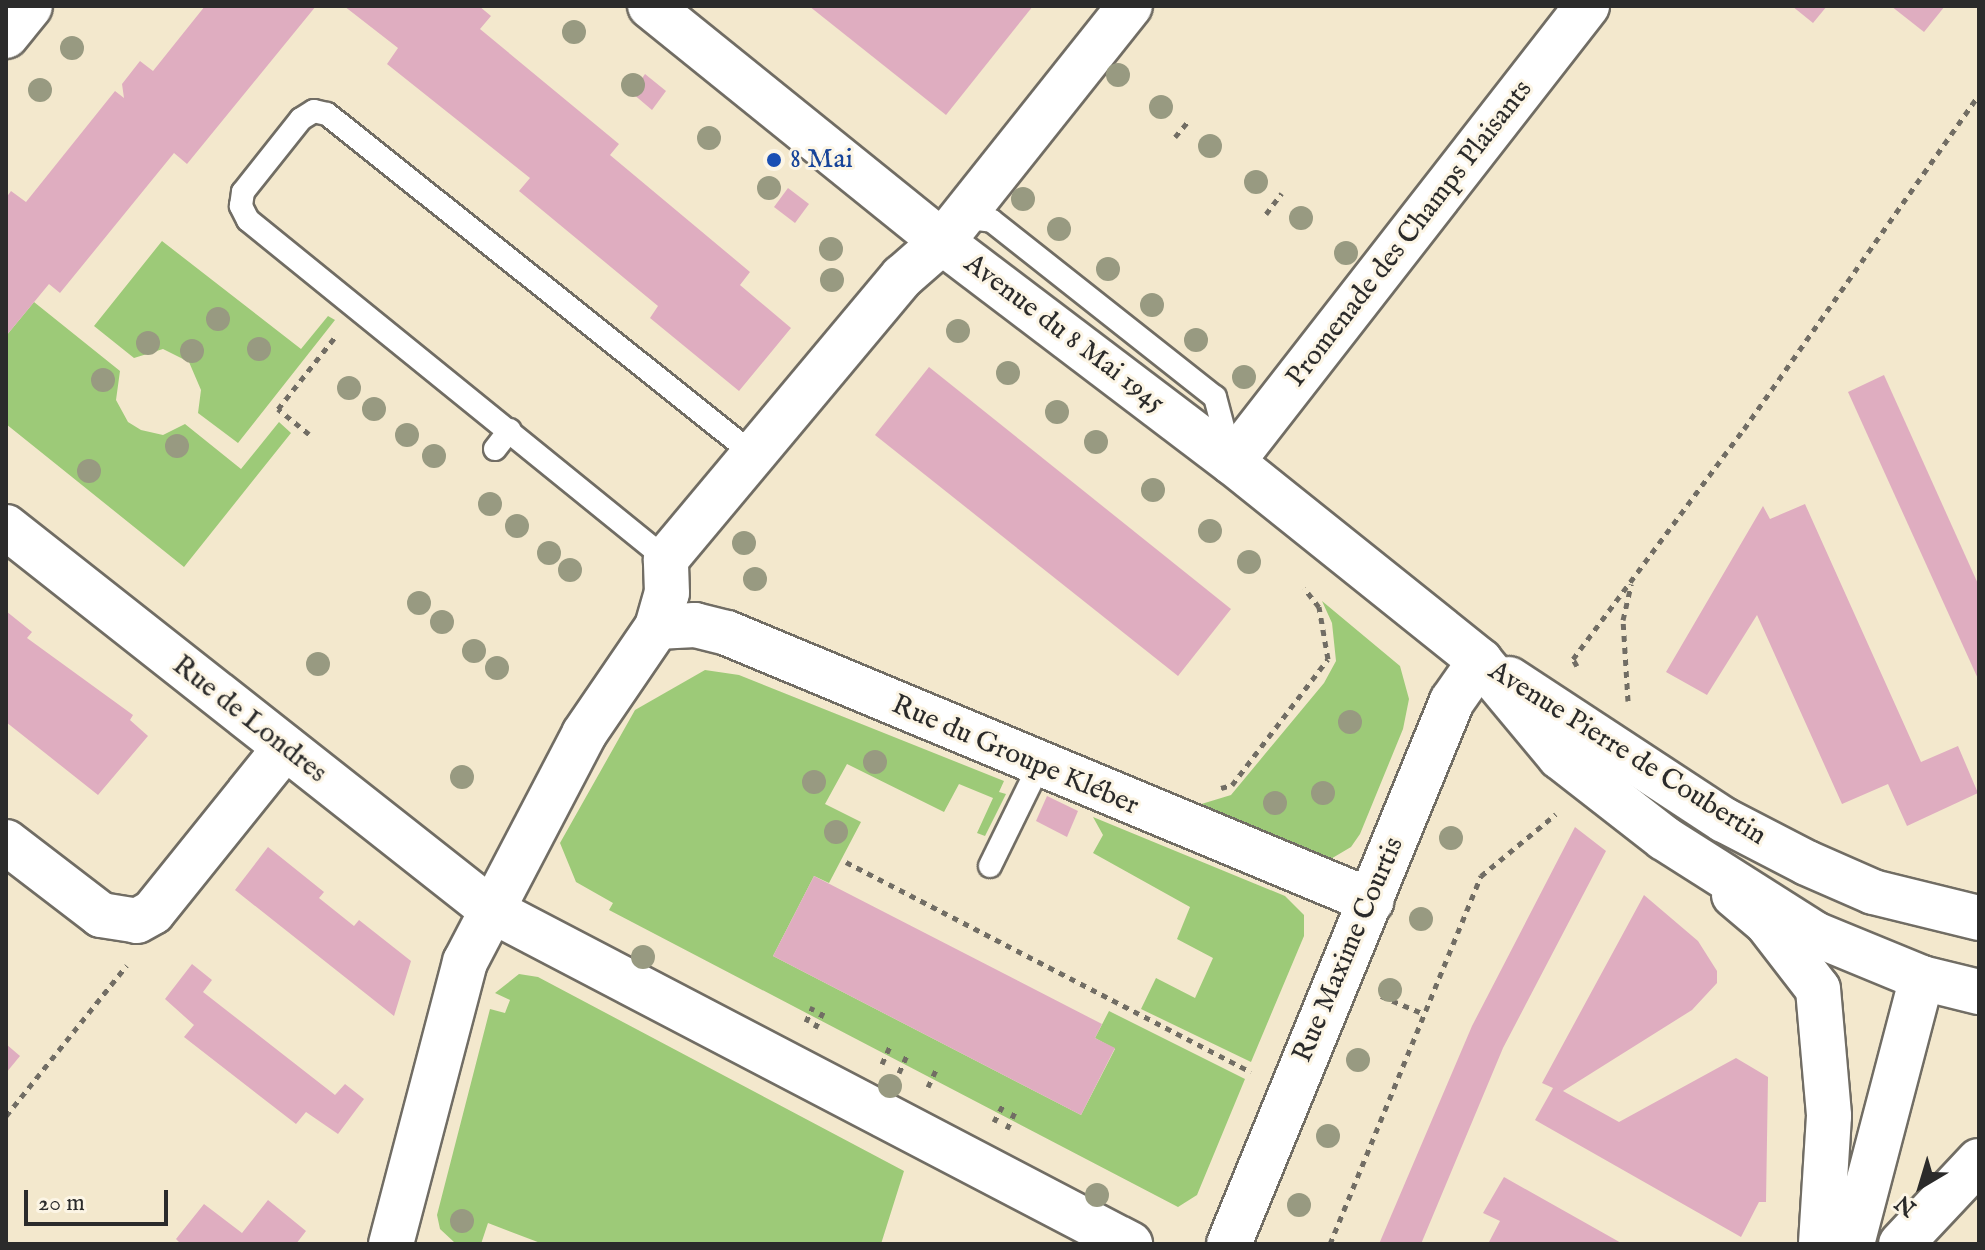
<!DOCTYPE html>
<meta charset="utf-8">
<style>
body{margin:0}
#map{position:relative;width:1985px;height:1250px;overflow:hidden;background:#f3e8cd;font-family:"IM FELL English",serif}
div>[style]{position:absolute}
.green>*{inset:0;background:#9dca78}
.building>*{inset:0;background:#dfadc0}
.path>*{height:5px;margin-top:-2.5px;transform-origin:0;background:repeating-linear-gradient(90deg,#716d64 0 6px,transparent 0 12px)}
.roads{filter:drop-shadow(2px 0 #716d64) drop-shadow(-2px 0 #716d64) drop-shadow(0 2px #716d64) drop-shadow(0 -2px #716d64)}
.service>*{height:22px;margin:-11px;padding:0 11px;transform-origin:11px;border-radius:11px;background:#fff}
.minor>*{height:44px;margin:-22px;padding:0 22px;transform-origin:22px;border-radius:22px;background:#fff}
.tertiary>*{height:44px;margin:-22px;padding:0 22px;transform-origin:22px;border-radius:22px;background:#fff}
.trees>*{width:24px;height:24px;margin:-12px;border-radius:50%;background:#989a81}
.dots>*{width:22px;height:22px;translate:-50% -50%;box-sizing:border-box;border:4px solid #fcf5e5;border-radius:50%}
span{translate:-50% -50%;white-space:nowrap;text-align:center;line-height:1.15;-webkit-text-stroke:6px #fcf5e5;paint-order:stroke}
.transit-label{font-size:28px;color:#164399}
.left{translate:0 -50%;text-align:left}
.street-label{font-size:28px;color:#2b2b2b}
.frame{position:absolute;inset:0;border:8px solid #2b2b2b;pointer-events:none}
.north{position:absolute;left:1881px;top:1146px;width:80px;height:80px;-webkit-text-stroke:6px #fcf5e5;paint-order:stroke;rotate:218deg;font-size:22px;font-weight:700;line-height:32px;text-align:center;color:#2b2b2b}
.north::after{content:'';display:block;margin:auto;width:28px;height:36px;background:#2b2b2b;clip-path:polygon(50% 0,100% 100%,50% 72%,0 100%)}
.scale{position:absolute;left:24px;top:1190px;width:144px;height:36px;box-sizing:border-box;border:4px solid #2b2b2b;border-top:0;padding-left:10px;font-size:24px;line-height:28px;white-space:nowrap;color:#2b2b2b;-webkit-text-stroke:6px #fcf5e5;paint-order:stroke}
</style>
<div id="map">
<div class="green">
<i style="clip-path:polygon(162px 241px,301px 349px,328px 316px,335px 320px,238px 443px,198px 413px,201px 390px,189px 362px,163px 349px,134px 358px,94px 326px)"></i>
<i style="clip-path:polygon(34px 302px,120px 371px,116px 400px,128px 422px,141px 430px,163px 435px,185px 424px,241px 469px,279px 422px,291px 433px,184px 567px,6px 424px,6px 336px)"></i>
<i style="clip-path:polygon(1322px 601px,1400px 666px,1409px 699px,1403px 729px,1360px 834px,1351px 847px,1329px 860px,1185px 809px,1231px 795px,1324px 683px,1336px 661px,1332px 623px)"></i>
<i style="clip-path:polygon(705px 670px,739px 675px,1004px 781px,999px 792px,1006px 794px,985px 836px,977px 833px,993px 798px,959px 784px,944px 812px,847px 764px,825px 804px,861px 822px,829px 883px,814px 876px,773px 956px,1081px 1115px,1115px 1049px,1095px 1038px,1109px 1011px,1245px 1079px,1197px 1195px,1178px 1207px,609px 910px,613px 903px,576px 882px,560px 843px,635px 710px)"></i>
<i style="clip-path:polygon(1093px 817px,1285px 896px,1304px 915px,1304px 936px,1251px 1062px,1141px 1009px,1156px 978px,1195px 998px,1213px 958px,1177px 939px,1190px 907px,1093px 853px,1103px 835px)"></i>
<i style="clip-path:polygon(519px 974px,538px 977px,904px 1171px,881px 1244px,543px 1244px,488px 1223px,481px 1244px,454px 1242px,440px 1229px,437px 1215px,490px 1009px,505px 1013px,510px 1000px,495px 993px)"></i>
</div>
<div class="building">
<i style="clip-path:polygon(205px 6px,316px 6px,187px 164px,174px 153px,60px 293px,49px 284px,6px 336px,6px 198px,11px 191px,26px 202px,115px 91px,124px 98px,122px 84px,140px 61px,153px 71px)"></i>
<i style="clip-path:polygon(344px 6px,479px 6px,491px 16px,480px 29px,619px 144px,610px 155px,750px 272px,740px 285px,791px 328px,739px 391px,650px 318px,658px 306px,519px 191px,530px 178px,387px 64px,398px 48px)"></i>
<i style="clip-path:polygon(809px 6px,1033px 6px,946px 115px)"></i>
<i style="clip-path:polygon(1792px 6px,1827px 6px,1813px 23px)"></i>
<i style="clip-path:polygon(1891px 6px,1945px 6px,1924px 32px)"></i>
<i style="clip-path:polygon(645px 74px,666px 91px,652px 110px,632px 93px)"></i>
<i style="clip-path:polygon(788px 188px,809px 204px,795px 223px,774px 207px)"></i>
<i style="clip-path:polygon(929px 367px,1231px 609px,1178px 676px,875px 435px)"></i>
<i style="clip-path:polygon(1884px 375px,1979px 586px,1979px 681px,1848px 392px)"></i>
<i style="clip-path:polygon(1805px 504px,1921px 762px,1958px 746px,1978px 793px,1907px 826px,1888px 784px,1842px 804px,1757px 615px,1707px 695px,1666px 672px,1763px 506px,1770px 519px)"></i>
<i style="clip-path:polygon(6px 611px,32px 632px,27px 638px,133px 715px,130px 720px,148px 736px,98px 795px,6px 722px)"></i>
<i style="clip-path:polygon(1047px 796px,1078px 811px,1067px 837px,1036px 821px)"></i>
<i style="clip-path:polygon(1575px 827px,1606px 851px,1503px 1048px,1421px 1244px,1379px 1244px,1472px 1026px)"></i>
<i style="clip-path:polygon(268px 847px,324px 892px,319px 898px,354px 926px,359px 920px,411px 961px,394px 1016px,235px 890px)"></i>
<i style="clip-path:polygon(814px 876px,1102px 1024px,1095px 1038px,1115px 1048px,1081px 1115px,773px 956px)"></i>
<i style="clip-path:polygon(1644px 895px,1698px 941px,1717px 971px,1717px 983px,1692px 1010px,1563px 1091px,1619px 1122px,1736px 1058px,1768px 1077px,1766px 1202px,1759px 1202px,1741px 1237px,1535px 1120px,1553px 1088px,1542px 1083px)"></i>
<i style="clip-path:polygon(192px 964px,212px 980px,203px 992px,335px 1095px,345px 1084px,364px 1099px,338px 1134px,306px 1112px,296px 1124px,184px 1037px,194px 1025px,165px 999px)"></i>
<i style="clip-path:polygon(6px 1044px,20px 1056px,6px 1073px)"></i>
<i style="clip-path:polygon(1504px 1177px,1623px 1244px,1488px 1244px,1500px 1221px,1483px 1213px)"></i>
<i style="clip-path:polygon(268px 1200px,306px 1231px,296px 1244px,181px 1244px,176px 1239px,204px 1204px,242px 1233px)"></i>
</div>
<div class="path">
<i style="left:1175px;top:137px;width:23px;rotate:-50deg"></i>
<i style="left:1266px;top:214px;width:26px;rotate:-53deg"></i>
<i style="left:309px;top:434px;width:40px;rotate:-141deg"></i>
<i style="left:278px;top:409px;width:92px;rotate:-51.6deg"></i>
<i style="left:1577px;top:666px;width:8px;rotate:-120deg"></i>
<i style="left:1573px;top:659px;width:287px;rotate:-53.4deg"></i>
<i style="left:1744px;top:429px;width:408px;rotate:-54.9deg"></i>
<i style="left:1628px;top:701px;width:81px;rotate:-93.5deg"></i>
<i style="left:1623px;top:620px;width:37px;rotate:-77deg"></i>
<i style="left:1221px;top:788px;width:11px;rotate:-15deg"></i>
<i style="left:1232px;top:785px;width:158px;rotate:-52.7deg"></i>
<i style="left:1328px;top:659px;width:53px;rotate:-99.8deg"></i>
<i style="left:1319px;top:607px;width:24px;rotate:-128deg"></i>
<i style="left:846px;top:862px;width:456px;rotate:27.4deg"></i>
<i style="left:1381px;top:996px;width:44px;rotate:22.5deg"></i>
<i style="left:806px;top:1022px;width:17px;rotate:-66deg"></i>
<i style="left:815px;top:1028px;width:18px;rotate:-63deg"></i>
<i style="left:882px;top:1064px;width:20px;rotate:-66deg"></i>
<i style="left:899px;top:1073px;width:20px;rotate:-66deg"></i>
<i style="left:928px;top:1087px;width:19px;rotate:-65deg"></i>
<i style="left:6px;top:1116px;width:193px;rotate:-51.3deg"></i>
<i style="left:994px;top:1122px;width:19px;rotate:-62deg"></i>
<i style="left:1007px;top:1129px;width:19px;rotate:-65deg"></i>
<i style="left:1330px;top:1244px;width:398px;rotate:-67.7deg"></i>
<i style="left:1481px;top:876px;width:97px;rotate:-39.6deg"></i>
</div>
<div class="roads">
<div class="service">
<i style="left:961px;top:217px;width:31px;rotate:7deg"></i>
<i style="left:992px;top:221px;width:284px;rotate:38.3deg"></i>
<i style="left:1215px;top:397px;width:62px;rotate:75.1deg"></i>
<i style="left:495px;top:449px;width:24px;rotate:-52deg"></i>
<i style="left:666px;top:559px;width:538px;rotate:-140.96deg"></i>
<i style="left:248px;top:220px;width:16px;rotate:-117deg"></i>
<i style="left:241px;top:206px;width:14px;rotate:-82deg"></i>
<i style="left:243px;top:192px;width:93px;rotate:-51.5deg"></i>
<i style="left:301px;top:119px;width:15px;rotate:-32deg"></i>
<i style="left:314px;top:111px;width:13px;rotate:13deg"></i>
<i style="left:327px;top:114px;width:545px;rotate:38.59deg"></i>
<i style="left:990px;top:866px;width:111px;rotate:-63.9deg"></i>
</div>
<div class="minor">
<i style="left:650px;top:6px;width:375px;rotate:38.9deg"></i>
<i style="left:942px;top:242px;width:364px;rotate:37.2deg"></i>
<i style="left:1232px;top:462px;width:318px;rotate:38.7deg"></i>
<i style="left:6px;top:36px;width:38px;rotate:-51deg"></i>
<i style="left:1232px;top:462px;width:578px;rotate:-52.1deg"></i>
<i style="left:6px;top:527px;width:620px;rotate:38.26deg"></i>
<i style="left:493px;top:911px;width:719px;rotate:27.6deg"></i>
<i style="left:657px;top:627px;width:38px;rotate:-3deg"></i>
<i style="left:695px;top:625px;width:33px;rotate:14deg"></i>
<i style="left:727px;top:633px;width:698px;rotate:22.59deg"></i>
<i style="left:6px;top:842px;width:120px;rotate:37.5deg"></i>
<i style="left:101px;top:915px;width:36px;rotate:9deg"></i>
<i style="left:137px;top:921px;width:18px;rotate:-29deg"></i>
<i style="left:153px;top:912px;width:211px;rotate:-51.2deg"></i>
<i style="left:1734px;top:895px;width:43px;rotate:40.3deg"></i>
<i style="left:1767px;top:923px;width:83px;rotate:52.3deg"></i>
<i style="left:1818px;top:989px;width:127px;rotate:85deg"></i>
<i style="left:1829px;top:1116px;width:128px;rotate:93.6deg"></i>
<i style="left:391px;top:1244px;width:292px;rotate:-75.3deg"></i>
<i style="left:465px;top:962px;width:257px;rotate:-62.4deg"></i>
<i style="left:584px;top:734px;width:130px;rotate:-55.7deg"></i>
<i style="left:657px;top:627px;width:35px;rotate:-74deg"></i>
<i style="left:667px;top:593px;width:34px;rotate:-92deg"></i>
<i style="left:666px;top:559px;width:368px;rotate:-50.1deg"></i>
<i style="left:902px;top:277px;width:53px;rotate:-41.2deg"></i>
<i style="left:942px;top:242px;width:302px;rotate:-51.5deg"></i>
<i style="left:1852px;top:1244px;width:275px;rotate:-75.3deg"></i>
<i style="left:1901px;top:1244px;width:114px;rotate:-46.8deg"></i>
</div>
<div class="tertiary">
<i style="left:1480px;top:661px;width:125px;rotate:50.2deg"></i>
<i style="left:1560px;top:757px;width:132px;rotate:37.9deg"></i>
<i style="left:1664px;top:838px;width:179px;rotate:32.4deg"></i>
<i style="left:1815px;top:934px;width:116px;rotate:22.4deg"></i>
<i style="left:1922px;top:978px;width:59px;rotate:13.8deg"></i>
<i style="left:1509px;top:679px;width:257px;rotate:33.3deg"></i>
<i style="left:1724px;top:820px;width:93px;rotate:27.4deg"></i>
<i style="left:1807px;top:863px;width:72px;rotate:23.7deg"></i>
<i style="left:1873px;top:892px;width:109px;rotate:13.8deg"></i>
<i style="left:1229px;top:1244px;width:587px;rotate:-67.67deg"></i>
<i style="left:1452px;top:701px;width:49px;rotate:-55deg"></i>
</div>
</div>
<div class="trees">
<i style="left:574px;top:32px"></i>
<i style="left:72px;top:48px"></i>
<i style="left:1118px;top:75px"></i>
<i style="left:633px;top:85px"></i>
<i style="left:40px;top:90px"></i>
<i style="left:1161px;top:107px"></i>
<i style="left:709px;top:138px"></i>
<i style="left:1210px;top:146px"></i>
<i style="left:1256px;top:182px"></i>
<i style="left:769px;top:188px"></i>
<i style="left:1023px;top:199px"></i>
<i style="left:1301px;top:218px"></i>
<i style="left:1059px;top:229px"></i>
<i style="left:831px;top:249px"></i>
<i style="left:1346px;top:253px"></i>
<i style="left:1108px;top:269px"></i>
<i style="left:832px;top:280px"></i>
<i style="left:1152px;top:305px"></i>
<i style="left:218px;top:319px"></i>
<i style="left:958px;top:331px"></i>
<i style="left:1196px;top:340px"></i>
<i style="left:148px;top:343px"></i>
<i style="left:259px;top:349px"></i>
<i style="left:192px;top:351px"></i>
<i style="left:1008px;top:373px"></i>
<i style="left:1244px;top:377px"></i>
<i style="left:103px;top:380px"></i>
<i style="left:349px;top:388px"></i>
<i style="left:374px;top:409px"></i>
<i style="left:1057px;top:412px"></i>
<i style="left:407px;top:435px"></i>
<i style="left:1096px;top:442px"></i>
<i style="left:177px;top:446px"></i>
<i style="left:434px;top:456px"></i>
<i style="left:89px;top:471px"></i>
<i style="left:1153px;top:490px"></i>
<i style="left:490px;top:504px"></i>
<i style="left:517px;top:526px"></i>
<i style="left:1210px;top:531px"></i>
<i style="left:744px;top:543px"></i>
<i style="left:549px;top:553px"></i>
<i style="left:1249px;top:562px"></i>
<i style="left:570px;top:570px"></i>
<i style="left:755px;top:579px"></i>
<i style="left:419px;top:603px"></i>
<i style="left:442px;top:622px"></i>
<i style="left:474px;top:651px"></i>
<i style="left:318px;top:664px"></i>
<i style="left:497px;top:668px"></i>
<i style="left:1350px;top:722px"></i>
<i style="left:875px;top:762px"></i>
<i style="left:462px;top:777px"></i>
<i style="left:814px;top:782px"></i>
<i style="left:1323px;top:793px"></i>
<i style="left:1275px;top:803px"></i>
<i style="left:836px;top:832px"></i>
<i style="left:1451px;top:838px"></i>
<i style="left:1421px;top:919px"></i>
<i style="left:643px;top:957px"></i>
<i style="left:1390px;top:990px"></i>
<i style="left:1358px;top:1060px"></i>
<i style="left:890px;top:1086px"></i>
<i style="left:1328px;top:1136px"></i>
<i style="left:1097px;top:1195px"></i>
<i style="left:1299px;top:1205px"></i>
<i style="left:462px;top:1221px"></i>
</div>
<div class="dots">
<i style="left:774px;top:160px;background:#1a4fb4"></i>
</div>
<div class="transit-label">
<span class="left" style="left:790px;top:160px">8 Mai</span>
</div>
<div class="street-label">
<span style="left:1410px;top:234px;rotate:-52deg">Promenade des Champs Plaisants</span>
<span style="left:1064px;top:334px;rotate:37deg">Avenue du 8 Mai 1945</span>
<span style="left:249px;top:720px;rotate:38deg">Rue de Londres</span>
<span style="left:1627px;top:754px;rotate:32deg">Avenue Pierre de Coubertin</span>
<span style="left:1015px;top:756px;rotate:23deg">Rue du Groupe Kléber</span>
<span style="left:1349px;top:950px;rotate:-67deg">Rue Maxime Courtis</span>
</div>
<div class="frame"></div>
<div class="north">N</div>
<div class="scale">20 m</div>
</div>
